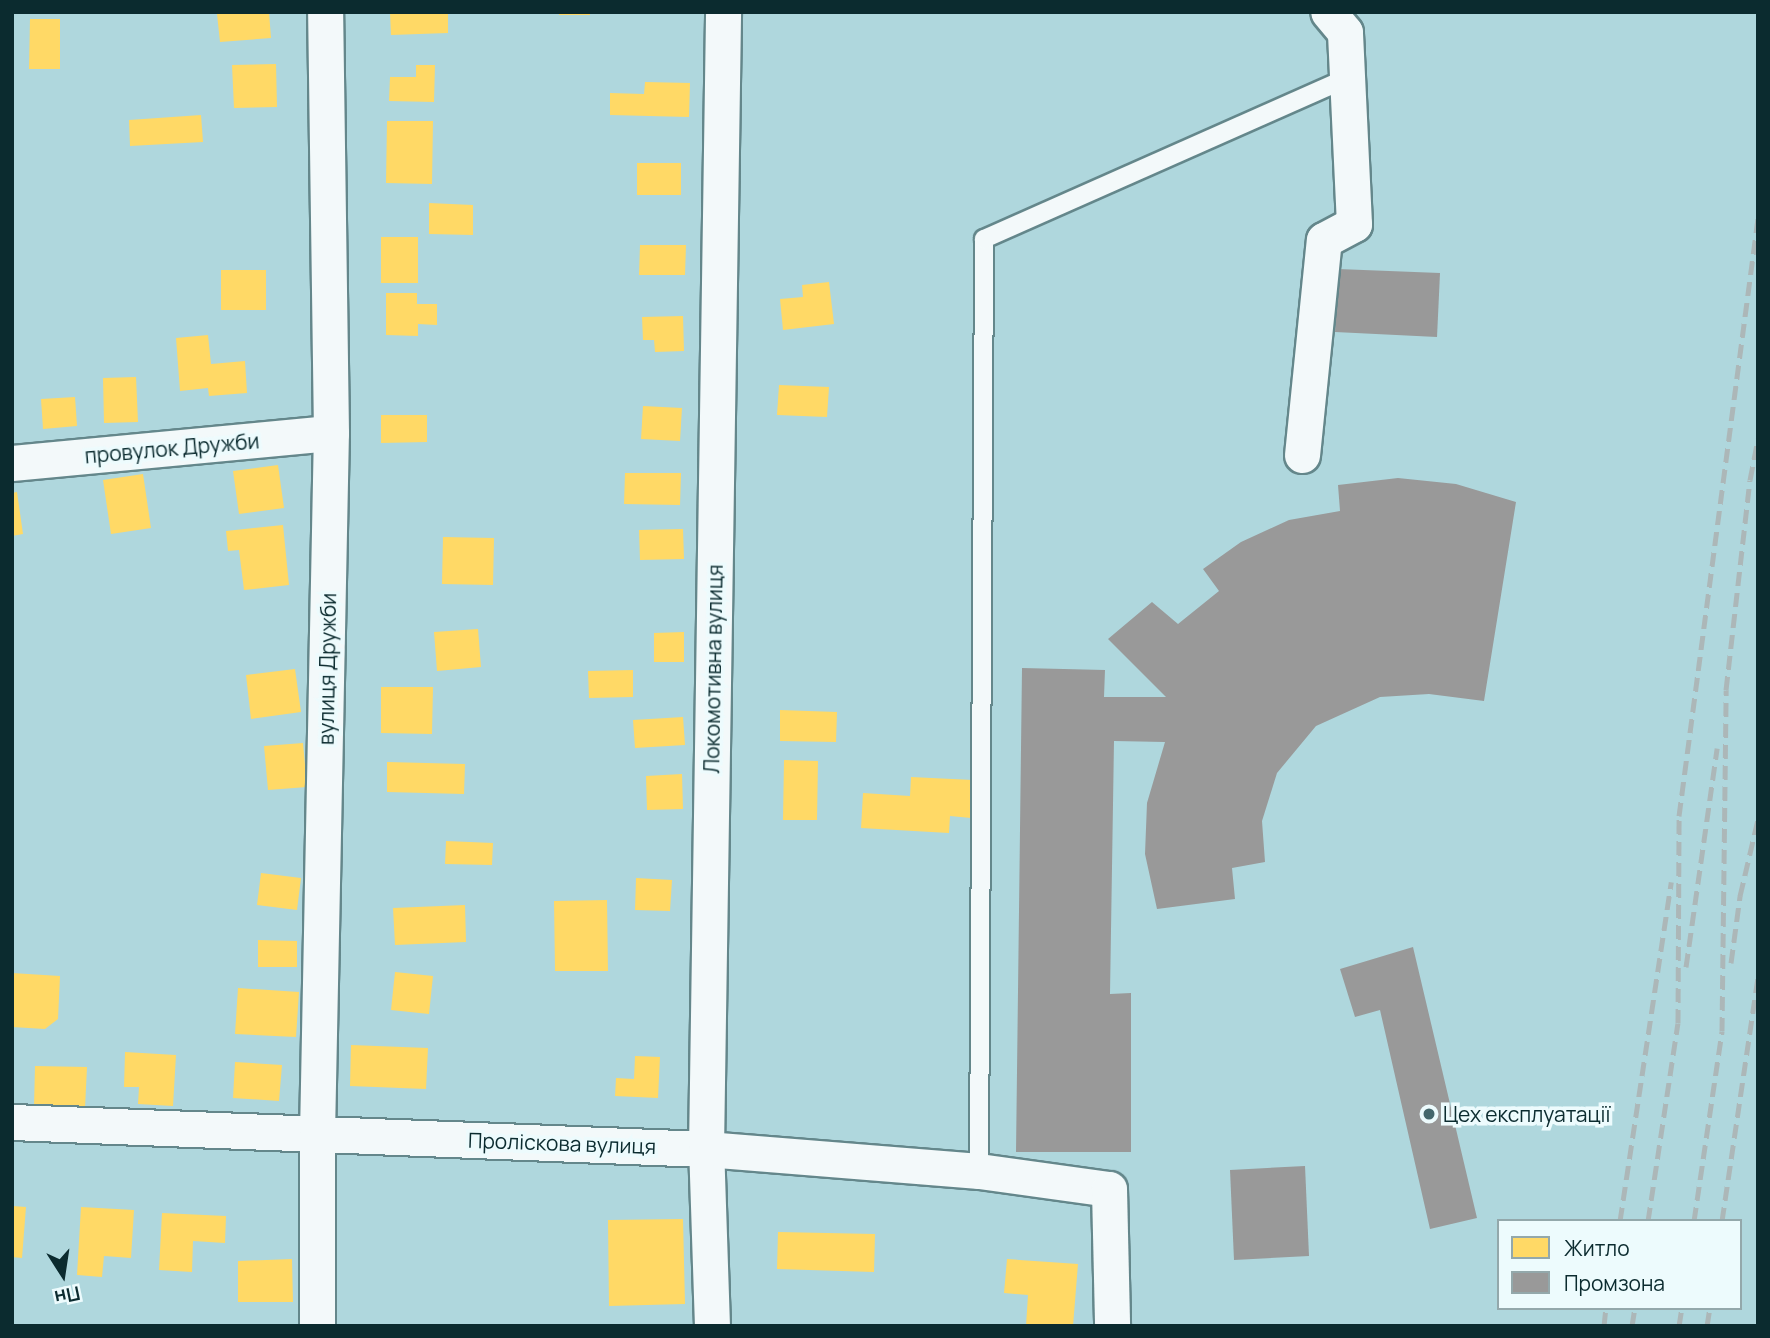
<!DOCTYPE html>
<meta charset="utf-8">
<style>
body{margin:0}
#map{position:relative;width:1770px;height:1338px;overflow:hidden;background:#afd7dd;font-family:Manrope,sans-serif}
div>[style]{position:absolute}
.homes>*{inset:0;background:#ffd966}
.industry>*{inset:0;background:#999}
.roads{filter:drop-shadow(2px 0 #64878b) drop-shadow(-2px 0 #64878b) drop-shadow(0 2px #64878b) drop-shadow(0 -2px #64878b)}
.lane>*{height:18px;margin:-9px;padding:0 9px;transform-origin:9px;border-radius:9px;background:#f3f9fa}
.street>*{height:35px;margin:-17.5px;padding:0 17.5px;transform-origin:17.5px;border-radius:17.5px;background:#f3f9fa}
.rail>*{height:5px;margin-top:-2.5px;transform-origin:0;background:repeating-linear-gradient(90deg,#acb7b8 0 14px,transparent 0 21px)}
.dots>*{width:19px;height:19px;translate:-50% -50%;box-sizing:border-box;border:4px solid #edfbfd;border-radius:50%}
span{translate:-50% -50%;white-space:nowrap;text-align:center;line-height:1.15;-webkit-text-stroke:7px #edfbfd;paint-order:stroke}
.street-label{font-size:21px;color:#0b2b2f}
.poi-label{font-size:21px;color:#0b2b2f}
.left{translate:0 -50%;text-align:left}
.frame{position:absolute;inset:0;border:14px solid #0b2b2f;pointer-events:none}
.legend{position:absolute;left:1497px;top:1219px;width:245px;height:91px;box-sizing:border-box;background:#edfbfd;border:2px solid #93a8ab;margin:0;padding:9px 12px;list-style:none;font-size:21px;color:#0b2b2f}
.legend li{display:flex;align-items:center;gap:14px;height:35px}
.legend b{width:35px;border:2px solid #93a8ab}
.north{position:absolute;left:28px;top:1240px;width:70px;height:70px;-webkit-text-stroke:5px #edfbfd;paint-order:stroke;rotate:168deg;font-size:19px;font-weight:700;line-height:28px;text-align:center;color:#0b2b2f}
.north::after{content:'';display:block;margin:auto;width:24px;height:32px;background:#0b2b2f;clip-path:polygon(50% 0,100% 100%,50% 72%,0 100%)}
</style>
<div id="map">
<div class="homes">
<i style="clip-path:polygon(269px 12px,271px 38px,220px 42px,217px 14px)"></i>
<i style="clip-path:polygon(390px 12px,448px 12px,448px 33px,391px 35px)"></i>
<i style="clip-path:polygon(559px 12px,590px 12px,590px 15px,559px 15px)"></i>
<i style="clip-path:polygon(30px 19px,60px 19px,60px 69px,29px 69px)"></i>
<i style="clip-path:polygon(276px 64px,277px 107px,234px 108px,232px 65px)"></i>
<i style="clip-path:polygon(416px 65px,435px 65px,434px 102px,389px 101px,390px 77px,416px 77px)"></i>
<i style="clip-path:polygon(645px 82px,690px 83px,689px 117px,610px 115px,610px 93px,644px 94px)"></i>
<i style="clip-path:polygon(201px 115px,203px 142px,130px 146px,129px 120px)"></i>
<i style="clip-path:polygon(387px 121px,433px 121px,432px 184px,386px 183px)"></i>
<i style="clip-path:polygon(637px 163px,681px 163px,681px 195px,637px 195px)"></i>
<i style="clip-path:polygon(429px 203px,473px 205px,473px 235px,429px 234px)"></i>
<i style="clip-path:polygon(381px 237px,418px 237px,418px 283px,381px 283px)"></i>
<i style="clip-path:polygon(640px 245px,686px 245px,685px 275px,639px 275px)"></i>
<i style="clip-path:polygon(221px 270px,266px 270px,266px 310px,221px 310px)"></i>
<i style="clip-path:polygon(829px 282px,834px 324px,783px 330px,780px 299px,803px 297px,802px 285px)"></i>
<i style="clip-path:polygon(386px 293px,417px 293px,417px 304px,437px 304px,437px 325px,418px 324px,418px 336px,386px 335px)"></i>
<i style="clip-path:polygon(683px 316px,684px 351px,655px 352px,654px 340px,643px 340px,642px 317px)"></i>
<i style="clip-path:polygon(208px 335px,211px 364px,245px 361px,247px 393px,209px 396px,208px 388px,180px 391px,176px 338px)"></i>
<i style="clip-path:polygon(136px 377px,138px 422px,104px 423px,103px 378px)"></i>
<i style="clip-path:polygon(779px 385px,829px 387px,827px 417px,777px 415px)"></i>
<i style="clip-path:polygon(75px 397px,77px 426px,43px 429px,41px 399px)"></i>
<i style="clip-path:polygon(643px 406px,682px 408px,680px 441px,641px 439px)"></i>
<i style="clip-path:polygon(381px 415px,427px 415px,427px 442px,381px 443px)"></i>
<i style="clip-path:polygon(278px 465px,284px 508px,239px 514px,233px 471px)"></i>
<i style="clip-path:polygon(625px 473px,681px 473px,680px 505px,624px 504px)"></i>
<i style="clip-path:polygon(143px 474px,151px 528px,111px 534px,103px 480px)"></i>
<i style="clip-path:polygon(17px 492px,23px 534px,12px 536px,12px 493px)"></i>
<i style="clip-path:polygon(283px 525px,289px 585px,244px 590px,239px 550px,228px 551px,226px 531px)"></i>
<i style="clip-path:polygon(683px 529px,684px 559px,640px 560px,639px 530px)"></i>
<i style="clip-path:polygon(443px 537px,494px 538px,493px 585px,442px 584px)"></i>
<i style="clip-path:polygon(478px 629px,481px 667px,437px 671px,434px 632px)"></i>
<i style="clip-path:polygon(684px 632px,684px 662px,654px 662px,654px 633px)"></i>
<i style="clip-path:polygon(295px 669px,301px 712px,251px 719px,246px 675px)"></i>
<i style="clip-path:polygon(633px 670px,633px 697px,589px 698px,588px 671px)"></i>
<i style="clip-path:polygon(381px 687px,433px 687px,432px 734px,381px 733px)"></i>
<i style="clip-path:polygon(780px 710px,837px 712px,836px 742px,780px 741px)"></i>
<i style="clip-path:polygon(683px 717px,685px 745px,635px 748px,633px 720px)"></i>
<i style="clip-path:polygon(303px 743px,307px 787px,268px 790px,264px 746px)"></i>
<i style="clip-path:polygon(784px 760px,818px 761px,817px 820px,783px 820px)"></i>
<i style="clip-path:polygon(387px 762px,465px 764px,464px 794px,387px 792px)"></i>
<i style="clip-path:polygon(682px 774px,683px 809px,647px 810px,646px 776px)"></i>
<i style="clip-path:polygon(911px 777px,973px 780px,971px 818px,950px 816px,949px 833px,861px 828px,863px 793px,910px 796px)"></i>
<i style="clip-path:polygon(446px 841px,493px 843px,492px 865px,445px 864px)"></i>
<i style="clip-path:polygon(261px 873px,301px 878px,297px 910px,257px 905px)"></i>
<i style="clip-path:polygon(636px 878px,672px 880px,670px 911px,635px 910px)"></i>
<i style="clip-path:polygon(607px 900px,608px 971px,555px 971px,554px 901px)"></i>
<i style="clip-path:polygon(465px 905px,466px 942px,395px 945px,393px 908px)"></i>
<i style="clip-path:polygon(258px 940px,297px 941px,297px 967px,258px 967px)"></i>
<i style="clip-path:polygon(395px 972px,433px 976px,429px 1014px,391px 1010px)"></i>
<i style="clip-path:polygon(12px 973px,60px 976px,58px 1019px,45px 1029px,12px 1027px)"></i>
<i style="clip-path:polygon(238px 988px,299px 992px,296px 1037px,235px 1034px)"></i>
<i style="clip-path:polygon(351px 1045px,428px 1048px,426px 1089px,350px 1086px)"></i>
<i style="clip-path:polygon(125px 1052px,176px 1055px,173px 1106px,138px 1104px,139px 1087px,124px 1087px)"></i>
<i style="clip-path:polygon(635px 1056px,660px 1057px,658px 1098px,615px 1096px,616px 1078px,634px 1079px)"></i>
<i style="clip-path:polygon(235px 1062px,282px 1065px,279px 1101px,233px 1098px)"></i>
<i style="clip-path:polygon(35px 1066px,87px 1067px,85px 1108px,34px 1106px)"></i>
<i style="clip-path:polygon(12px 1206px,26px 1207px,22px 1258px,12px 1257px)"></i>
<i style="clip-path:polygon(81px 1207px,134px 1210px,131px 1258px,104px 1256px,102px 1277px,77px 1275px)"></i>
<i style="clip-path:polygon(162px 1213px,226px 1216px,225px 1243px,193px 1241px,192px 1272px,159px 1270px)"></i>
<i style="clip-path:polygon(683px 1219px,685px 1304px,609px 1306px,608px 1220px)"></i>
<i style="clip-path:polygon(778px 1232px,875px 1234px,874px 1272px,777px 1269px)"></i>
<i style="clip-path:polygon(292px 1259px,293px 1302px,238px 1302px,238px 1261px)"></i>
<i style="clip-path:polygon(1007px 1259px,1078px 1264px,1073px 1326px,1026px 1326px,1028px 1295px,1004px 1293px)"></i>
</div>
<div class="industry">
<i style="clip-path:polygon(1338px 269px,1440px 273px,1437px 337px,1335px 332px)"></i>
<i style="clip-path:polygon(1398px 478px,1456px 484px,1516px 502px,1484px 701px,1429px 694px,1380px 697px,1316px 726px,1277px 773px,1262px 821px,1265px 862px,1232px 868px,1235px 899px,1157px 909px,1145px 854px,1147px 803px,1165px 742px,1114px 741px,1110px 994px,1131px 993px,1131px 1152px,1016px 1152px,1022px 668px,1105px 670px,1104px 697px,1166px 697px,1108px 639px,1152px 602px,1178px 624px,1219px 591px,1203px 569px,1241px 542px,1289px 520px,1340px 511px,1338px 485px)"></i>
<i style="clip-path:polygon(1413px 947px,1477px 1218px,1430px 1229px,1380px 1010px,1355px 1017px,1340px 969px)"></i>
<i style="clip-path:polygon(1305px 1166px,1309px 1256px,1234px 1260px,1230px 1170px)"></i>
</div>
<div class="roads">
<div class="lane">
<i style="left:979px;top:1171px;width:932px;rotate:-89.69deg"></i>
<i style="left:984px;top:239px;width:397px;rotate:-23.9deg"></i>
</div>
<div class="street">
<i style="left:1302px;top:455px;width:216px;rotate:-84.2deg"></i>
<i style="left:1324px;top:240px;width:34px;rotate:-28deg"></i>
<i style="left:1354px;top:224px;width:192px;rotate:-92.7deg"></i>
<i style="left:1345px;top:32px;width:26px;rotate:-130deg"></i>
<i style="left:12px;top:463px;width:320px;rotate:-5.4deg"></i>
<i style="left:12px;top:1122px;width:695px;rotate:2.23deg"></i>
<i style="left:706px;top:1149px;width:274px;rotate:4.6deg"></i>
<i style="left:979px;top:1171px;width:131px;rotate:7.9deg"></i>
<i style="left:1109px;top:1189px;width:137px;rotate:88.7deg"></i>
<i style="left:317px;top:1326px;width:192px;rotate:-90deg"></i>
<i style="left:317px;top:1134px;width:701px;rotate:-88.86deg"></i>
<i style="left:331px;top:433px;width:421px;rotate:-90.8deg"></i>
<i style="left:712px;top:1326px;width:177px;rotate:-91.9deg"></i>
<i style="left:706px;top:1149px;width:1137px;rotate:-89.14deg"></i>
</div>
</div>
<div class="rail">
<i style="left:1731px;top:963px;width:68px;rotate:-82.3deg"></i>
<i style="left:1740px;top:896px;width:79px;rotate:-76.8deg"></i>
<i style="left:1686px;top:967px;width:221px;rotate:-81.9deg"></i>
<i style="left:1620px;top:1221px;width:343px;rotate:-81.4deg"></i>
<i style="left:1648px;top:1221px;width:200px;rotate:-81.4deg"></i>
<i style="left:1678px;top:1023px;width:207px;rotate:-89.7deg"></i>
<i style="left:1679px;top:816px;width:603px;rotate:-82.47deg"></i>
<i style="left:1694px;top:1221px;width:192px;rotate:-81.6deg"></i>
<i style="left:1722px;top:1031px;width:341px;rotate:-89.3deg"></i>
<i style="left:1726px;top:690px;width:211px;rotate:-83.5deg"></i>
<i style="left:1750px;top:480px;width:42px;rotate:-79deg"></i>
<i style="left:1722px;top:1221px;width:247px;rotate:-81.6deg"></i>
<i style="left:1604px;top:1326px;width:18px;rotate:-84deg"></i>
<i style="left:1632px;top:1326px;width:18px;rotate:-81deg"></i>
<i style="left:1679px;top:1326px;width:18px;rotate:-81deg"></i>
<i style="left:1707px;top:1326px;width:18px;rotate:-81deg"></i>
</div>
<div class="dots">
<i style="left:1429px;top:1114px;background:#44676c"></i>
</div>
<div class="street-label">
<span style="left:172px;top:448px;rotate:-5deg">провулок Дружби</span>
<span style="left:327px;top:669px;rotate:-89deg">вулиця Дружби</span>
<span style="left:713px;top:669px;rotate:-89deg">Локомотивна вулиця</span>
<span style="left:562px;top:1143px;rotate:2deg">Проліскова вулиця</span>
</div>
<div class="poi-label">
<span class="left" style="left:1443px;top:1114px">Цех експлуатації</span>
</div>
<div class="frame"></div>
<ul class="legend">
<li><b style="height:19px;background:#ffd966"></b>Житло</li>
<li><b style="height:19px;background:#999"></b>Промзона</li>
</ul>
<div class="north">Пн</div>
</div>
